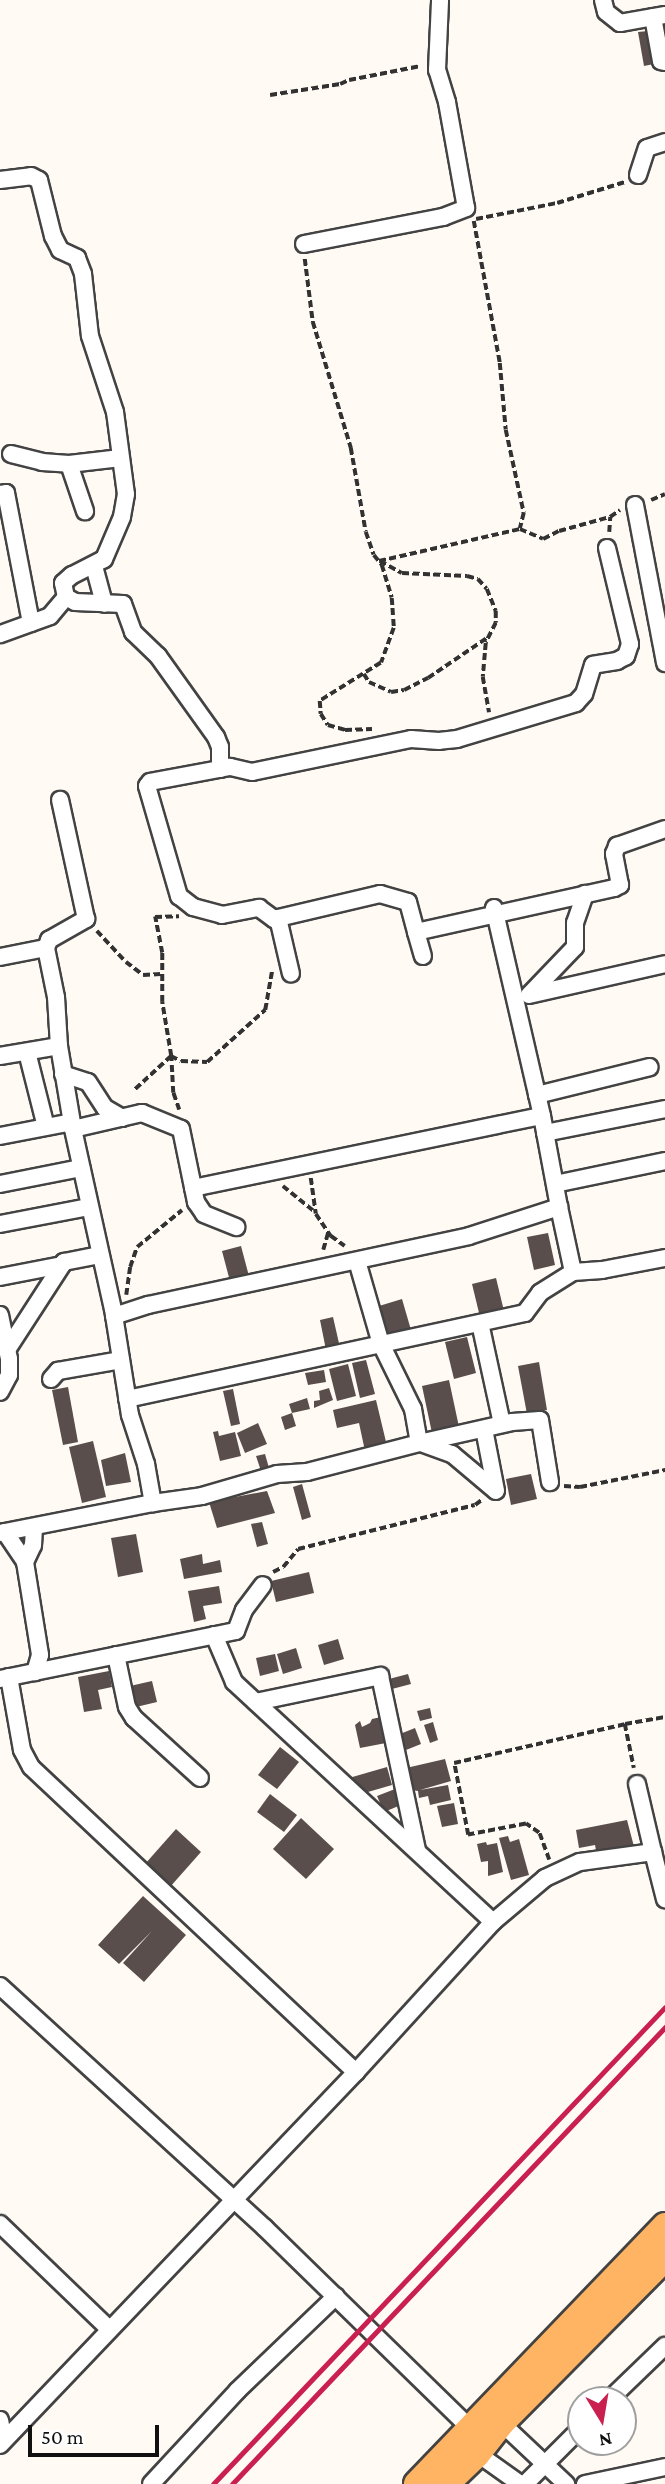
<!DOCTYPE html>
<style>
body{margin:0}
#map{position:relative;width:665px;height:2484px;overflow:hidden;background:#fffaf4;font-family:"Crimson Pro",serif}
div>[style]{position:absolute}
.building>*{inset:0;background:#5a4e4c}
.path>*{height:3.5px;margin-top:-1.75px;transform-origin:0;background:repeating-linear-gradient(90deg,#323232 0 7px,transparent 0 10.5px)}
.roads{filter:drop-shadow(2px 0 #434343) drop-shadow(-2px 0 #434343) drop-shadow(0 2px #434343) drop-shadow(0 -2px #434343)}
.minor>*{height:16px;margin:-8px;padding:0 8px;transform-origin:8px;border-radius:8px;background:#fff}
.primary>*{height:26px;margin:-13px;padding:0 13px;transform-origin:13px;border-radius:13px;background:#ffb464}
.rail>*{height:5px;margin:-2.5px;padding:0 2.5px;transform-origin:2.5px;border-radius:2.5px;background:#c92050}
span{translate:-50% -50%;white-space:nowrap;text-align:center;line-height:1.15;-webkit-text-stroke:7px #fff;paint-order:stroke}
.north{position:absolute;left:567px;top:2386px;width:70px;height:70px;box-sizing:border-box;background:#fff;border:2px solid #9f9f9f;border-radius:50%;rotate:169deg;font-size:19px;font-weight:700;line-height:28px;text-align:center;color:#101010}
.north::after{content:'';display:block;margin:auto;width:24px;height:32px;background:#c92050;clip-path:polygon(50% 0,100% 100%,50% 72%,0 100%)}
.scale{position:absolute;left:28px;top:2425px;width:131px;height:32px;box-sizing:border-box;border:4px solid #101010;border-top:0;padding-left:9px;font-size:21px;line-height:24px;white-space:nowrap;color:#101010;-webkit-text-stroke:5px #fff;paint-order:stroke}
</style>
<div id="map">
<div class="building">
<i style="clip-path:polygon(648px 31px,654px 64px,644px 66px,638px 32px)"></i>
<i style="clip-path:polygon(548px 1233px,555px 1265px,534px 1270px,527px 1237px)"></i>
<i style="clip-path:polygon(241px 1246px,250px 1280px,231px 1285px,222px 1251px)"></i>
<i style="clip-path:polygon(496px 1278px,504px 1311px,480px 1317px,472px 1284px)"></i>
<i style="clip-path:polygon(402px 1299px,411px 1330px,388px 1336px,379px 1306px)"></i>
<i style="clip-path:polygon(333px 1317px,341px 1352px,327px 1355px,320px 1320px)"></i>
<i style="clip-path:polygon(467px 1337px,476px 1373px,454px 1379px,445px 1342px)"></i>
<i style="clip-path:polygon(366px 1360px,375px 1394px,360px 1398px,352px 1363px)"></i>
<i style="clip-path:polygon(539px 1362px,547px 1410px,527px 1414px,518px 1366px)"></i>
<i style="clip-path:polygon(348px 1364px,356px 1396px,337px 1401px,329px 1369px)"></i>
<i style="clip-path:polygon(324px 1370px,326px 1382px,308px 1385px,305px 1373px)"></i>
<i style="clip-path:polygon(449px 1380px,459px 1427px,432px 1433px,422px 1386px)"></i>
<i style="clip-path:polygon(68px 1387px,78px 1442px,63px 1445px,52px 1390px)"></i>
<i style="clip-path:polygon(329px 1388px,333px 1400px,314px 1408px,314px 1401px,320px 1400px,319px 1391px)"></i>
<i style="clip-path:polygon(233px 1389px,240px 1424px,231px 1426px,223px 1391px)"></i>
<i style="clip-path:polygon(307px 1398px,310px 1409px,292px 1413px,296px 1426px,285px 1430px,281px 1417px,292px 1413px,289px 1404px)"></i>
<i style="clip-path:polygon(376px 1400px,387px 1446px,365px 1451px,359px 1423px,337px 1428px,333px 1410px)"></i>
<i style="clip-path:polygon(258px 1423px,267px 1444px,245px 1453px,237px 1433px)"></i>
<i style="clip-path:polygon(218px 1431px,219px 1436px,235px 1432px,241px 1456px,220px 1461px,213px 1432px)"></i>
<i style="clip-path:polygon(93px 1441px,106px 1497px,82px 1503px,69px 1447px)"></i>
<i style="clip-path:polygon(125px 1453px,131px 1482px,106px 1486px,101px 1460px)"></i>
<i style="clip-path:polygon(265px 1454px,269px 1468px,261px 1471px,256px 1456px)"></i>
<i style="clip-path:polygon(531px 1474px,537px 1499px,511px 1505px,506px 1479px)"></i>
<i style="clip-path:polygon(302px 1484px,311px 1517px,302px 1520px,293px 1487px)"></i>
<i style="clip-path:polygon(267px 1491px,275px 1513px,217px 1528px,209px 1502px)"></i>
<i style="clip-path:polygon(262px 1522px,268px 1544px,257px 1547px,251px 1524px)"></i>
<i style="clip-path:polygon(136px 1534px,143px 1572px,118px 1577px,111px 1538px)"></i>
<i style="clip-path:polygon(202px 1554px,203px 1564px,220px 1560px,222px 1572px,184px 1579px,180px 1559px)"></i>
<i style="clip-path:polygon(309px 1572px,314px 1593px,276px 1602px,271px 1581px)"></i>
<i style="clip-path:polygon(219px 1586px,222px 1603px,203px 1606px,206px 1619px,194px 1622px,188px 1591px)"></i>
<i style="clip-path:polygon(338px 1639px,344px 1659px,324px 1665px,318px 1645px)"></i>
<i style="clip-path:polygon(296px 1648px,302px 1668px,283px 1674px,277px 1654px)"></i>
<i style="clip-path:polygon(275px 1654px,279px 1671px,260px 1676px,256px 1658px)"></i>
<i style="clip-path:polygon(109px 1671px,112px 1687px,98px 1690px,102px 1709px,84px 1712px,78px 1677px)"></i>
<i style="clip-path:polygon(408px 1674px,411px 1684px,392px 1689px,389px 1679px)"></i>
<i style="clip-path:polygon(152px 1681px,157px 1702px,136px 1707px,130px 1686px)"></i>
<i style="clip-path:polygon(430px 1708px,432px 1718px,420px 1721px,417px 1711px)"></i>
<i style="clip-path:polygon(381px 1717px,386px 1743px,360px 1748px,355px 1725px,360px 1721px,362px 1727px,370px 1723px,372px 1719px)"></i>
<i style="clip-path:polygon(433px 1722px,438px 1740px,430px 1743px,424px 1725px)"></i>
<i style="clip-path:polygon(415px 1728px,421px 1744px,401px 1752px,400px 1734px)"></i>
<i style="clip-path:polygon(280px 1747px,299px 1762px,277px 1789px,258px 1775px)"></i>
<i style="clip-path:polygon(445px 1759px,451px 1781px,420px 1790px,448px 1785px,451px 1800px,430px 1805px,428px 1796px,419px 1798px,418px 1791px,411px 1790px,406px 1768px)"></i>
<i style="clip-path:polygon(387px 1767px,392px 1785px,361px 1794px,342px 1780px)"></i>
<i style="clip-path:polygon(395px 1789px,401px 1805px,384px 1812px,377px 1796px)"></i>
<i style="clip-path:polygon(270px 1794px,297px 1815px,284px 1832px,257px 1812px)"></i>
<i style="clip-path:polygon(454px 1803px,458px 1824px,442px 1827px,437px 1806px)"></i>
<i style="clip-path:polygon(301px 1818px,334px 1849px,306px 1879px,273px 1849px)"></i>
<i style="clip-path:polygon(627px 1820px,637px 1858px,599px 1866px,595px 1845px,579px 1848px,576px 1830px)"></i>
<i style="clip-path:polygon(176px 1829px,201px 1852px,170px 1887px,145px 1864px)"></i>
<i style="clip-path:polygon(508px 1836px,510px 1842px,519px 1839px,529px 1875px,511px 1880px,499px 1838px)"></i>
<i style="clip-path:polygon(486px 1842px,487px 1845px,497px 1843px,503px 1872px,488px 1876px,488px 1861px,481px 1862px,477px 1844px)"></i>
<i style="clip-path:polygon(143px 1896px,186px 1935px,144px 1982px,123px 1963px,152px 1931px,119px 1964px,98px 1945px)"></i>
</div>
<div class="path">
<i style="left:270px;top:95px;width:71px;rotate:-8.9deg"></i>
<i style="left:340px;top:84px;width:10px;rotate:-24deg"></i>
<i style="left:349px;top:80px;width:73px;rotate:-11deg"></i>
<i style="left:476px;top:219px;width:83px;rotate:-11.2deg"></i>
<i style="left:557px;top:203px;width:71px;rotate:-17.2deg"></i>
<i style="left:474px;top:221px;width:144px;rotate:79.6deg"></i>
<i style="left:500px;top:363px;width:67px;rotate:84.9deg"></i>
<i style="left:506px;top:430px;width:85px;rotate:77.8deg"></i>
<i style="left:524px;top:513px;width:16px;rotate:104deg"></i>
<i style="left:305px;top:259px;width:64px;rotate:82.8deg"></i>
<i style="left:313px;top:322px;width:132px;rotate:73.2deg"></i>
<i style="left:351px;top:448px;width:85px;rotate:79.9deg"></i>
<i style="left:366px;top:532px;width:24px;rotate:71deg"></i>
<i style="left:374px;top:555px;width:13px;rotate:51deg"></i>
<i style="left:382px;top:565px;width:34px;rotate:73deg"></i>
<i style="left:392px;top:598px;width:30px;rotate:86deg"></i>
<i style="left:394px;top:628px;width:37px;rotate:110deg"></i>
<i style="left:381px;top:663px;width:72px;rotate:148.1deg"></i>
<i style="left:320px;top:701px;width:13px;rotate:86deg"></i>
<i style="left:321px;top:714px;width:13px;rotate:58deg"></i>
<i style="left:328px;top:725px;width:18px;rotate:16deg"></i>
<i style="left:345px;top:730px;width:27px;rotate:-2deg"></i>
<i style="left:651px;top:500px;width:15px;rotate:-23deg"></i>
<i style="left:609px;top:532px;width:15px;rotate:-86deg"></i>
<i style="left:610px;top:517px;width:12px;rotate:-35deg"></i>
<i style="left:379px;top:561px;width:145px;rotate:-12.8deg"></i>
<i style="left:520px;top:529px;width:25px;rotate:23deg"></i>
<i style="left:543px;top:539px;width:18px;rotate:-27deg"></i>
<i style="left:559px;top:531px;width:53px;rotate:-15.4deg"></i>
<i style="left:380px;top:561px;width:25px;rotate:29deg"></i>
<i style="left:402px;top:573px;width:65px;rotate:2.6deg"></i>
<i style="left:467px;top:576px;width:11px;rotate:15deg"></i>
<i style="left:478px;top:579px;width:13px;rotate:48deg"></i>
<i style="left:487px;top:589px;width:24px;rotate:68deg"></i>
<i style="left:496px;top:611px;width:12px;rotate:90deg"></i>
<i style="left:496px;top:623px;width:22px;rotate:117deg"></i>
<i style="left:486px;top:643px;width:34px;rotate:95deg"></i>
<i style="left:483px;top:677px;width:36px;rotate:80deg"></i>
<i style="left:364px;top:674px;width:9px;rotate:58deg"></i>
<i style="left:369px;top:682px;width:24px;rotate:24deg"></i>
<i style="left:391px;top:692px;width:13px;rotate:-9deg"></i>
<i style="left:404px;top:690px;width:27px;rotate:-27deg"></i>
<i style="left:428px;top:678px;width:73px;rotate:-34.3deg"></i>
<i style="left:97px;top:931px;width:42px;rotate:46.9deg"></i>
<i style="left:126px;top:962px;width:21px;rotate:37deg"></i>
<i style="left:143px;top:975px;width:18px;rotate:-3deg"></i>
<i style="left:135px;top:1089px;width:49px;rotate:-42.5deg"></i>
<i style="left:171px;top:1056px;width:11px;rotate:27deg"></i>
<i style="left:181px;top:1061px;width:26px;rotate:2deg"></i>
<i style="left:207px;top:1062px;width:78px;rotate:-41.9deg"></i>
<i style="left:265px;top:1010px;width:40px;rotate:-80deg"></i>
<i style="left:179px;top:1110px;width:18px;rotate:-109deg"></i>
<i style="left:173px;top:1093px;width:37px;rotate:-93deg"></i>
<i style="left:171px;top:1056px;width:55px;rotate:-99.5deg"></i>
<i style="left:162px;top:1002px;width:49px;rotate:-90deg"></i>
<i style="left:162px;top:953px;width:37px;rotate:-101deg"></i>
<i style="left:155px;top:917px;width:24px;rotate:-2deg"></i>
<i style="left:311px;top:1178px;width:36px;rotate:82deg"></i>
<i style="left:316px;top:1214px;width:27px;rotate:56deg"></i>
<i style="left:331px;top:1236px;width:17px;rotate:36deg"></i>
<i style="left:283px;top:1186px;width:41px;rotate:39.1deg"></i>
<i style="left:323px;top:1250px;width:19px;rotate:-74deg"></i>
<i style="left:126px;top:1295px;width:28px;rotate:-82deg"></i>
<i style="left:130px;top:1267px;width:21px;rotate:-71deg"></i>
<i style="left:137px;top:1247px;width:58px;rotate:-39.4deg"></i>
<i style="left:564px;top:1486px;width:16px;rotate:4deg"></i>
<i style="left:580px;top:1487px;width:87px;rotate:-11.3deg"></i>
<i style="left:273px;top:1572px;width:11px;rotate:-27deg"></i>
<i style="left:283px;top:1567px;width:23px;rotate:-50deg"></i>
<i style="left:298px;top:1549px;width:182px;rotate:-14deg"></i>
<i style="left:475px;top:1505px;width:10px;rotate:-37deg"></i>
<i style="left:625px;top:1724px;width:41px;rotate:-9.9deg"></i>
<i style="left:549px;top:1860px;width:29px;rotate:-110deg"></i>
<i style="left:539px;top:1833px;width:16px;rotate:-145deg"></i>
<i style="left:526px;top:1824px;width:59px;rotate:169.3deg"></i>
<i style="left:468px;top:1835px;width:73px;rotate:-101deg"></i>
<i style="left:454px;top:1763px;width:175px;rotate:-12.8deg"></i>
<i style="left:625px;top:1724px;width:45px;rotate:78.4deg"></i>
</div>
<div class="roads">
<div class="minor">
<i style="left:603px;top:0;width:12px;rotate:76deg"></i>
<i style="left:606px;top:12px;width:18px;rotate:38deg"></i>
<i style="left:620px;top:23px;width:46px;rotate:-10.1deg"></i>
<i style="left:653px;top:17px;width:45px;rotate:79.7deg"></i>
<i style="left:661px;top:61px;width:4px;rotate:14deg"></i>
<i style="left:638px;top:175px;width:28px;rotate:-72deg"></i>
<i style="left:647px;top:148px;width:19px;rotate:-18deg"></i>
<i style="left:0;top:180px;width:31px;rotate:-7deg"></i>
<i style="left:31px;top:176px;width:9px;rotate:27deg"></i>
<i style="left:39px;top:180px;width:58px;rotate:76deg"></i>
<i style="left:53px;top:236px;width:16px;rotate:63deg"></i>
<i style="left:60px;top:250px;width:19px;rotate:25deg"></i>
<i style="left:77px;top:258px;width:17px;rotate:69deg"></i>
<i style="left:83px;top:274px;width:62px;rotate:83.6deg"></i>
<i style="left:90px;top:336px;width:80px;rotate:71.8deg"></i>
<i style="left:115px;top:412px;width:83px;rotate:82.4deg"></i>
<i style="left:126px;top:494px;width:23px;rotate:100deg"></i>
<i style="left:122px;top:517px;width:46px;rotate:113.2deg"></i>
<i style="left:104px;top:559px;width:36px;rotate:153deg"></i>
<i style="left:72px;top:575px;width:12px;rotate:138deg"></i>
<i style="left:63px;top:583px;width:14px;rotate:78deg"></i>
<i style="left:66px;top:597px;width:10px;rotate:29deg"></i>
<i style="left:75px;top:602px;width:48px;rotate:2.4deg"></i>
<i style="left:123px;top:604px;width:30px;rotate:70deg"></i>
<i style="left:133px;top:632px;width:35px;rotate:44deg"></i>
<i style="left:158px;top:656px;width:100px;rotate:54.4deg"></i>
<i style="left:216px;top:737px;width:11px;rotate:68deg"></i>
<i style="left:220px;top:747px;width:22px;rotate:90deg"></i>
<i style="left:304px;top:244px;width:142px;rotate:-11deg"></i>
<i style="left:443px;top:217px;width:25px;rotate:-21deg"></i>
<i style="left:466px;top:208px;width:108px;rotate:-100.2deg"></i>
<i style="left:447px;top:102px;width:34px;rotate:-107deg"></i>
<i style="left:437px;top:70px;width:70px;rotate:-87.5deg"></i>
<i style="left:11px;top:454px;width:32px;rotate:14deg"></i>
<i style="left:42px;top:462px;width:27px;rotate:4deg"></i>
<i style="left:69px;top:464px;width:52px;rotate:-6.6deg"></i>
<i style="left:69px;top:464px;width:50px;rotate:71.2deg"></i>
<i style="left:0;top:494px;width:6px;rotate:-9deg"></i>
<i style="left:6px;top:493px;width:132px;rotate:79.1deg"></i>
<i style="left:31px;top:623px;width:33px;rotate:160deg"></i>
<i style="left:635px;top:505px;width:161px;rotate:79.2deg"></i>
<i style="left:607px;top:548px;width:99px;rotate:76.5deg"></i>
<i style="left:630px;top:644px;width:13px;rotate:108deg"></i>
<i style="left:626px;top:656px;width:10px;rotate:151deg"></i>
<i style="left:617px;top:661px;width:24px;rotate:171deg"></i>
<i style="left:593px;top:665px;width:30px;rotate:107deg"></i>
<i style="left:584px;top:694px;width:12px;rotate:132deg"></i>
<i style="left:576px;top:703px;width:124px;rotate:163.2deg"></i>
<i style="left:457px;top:739px;width:18px;rotate:174deg"></i>
<i style="left:439px;top:741px;width:28px;rotate:-176deg"></i>
<i style="left:411px;top:739px;width:162px;rotate:168.3deg"></i>
<i style="left:252px;top:772px;width:23px;rotate:-167deg"></i>
<i style="left:230px;top:767px;width:81px;rotate:169.4deg"></i>
<i style="left:150px;top:782px;width:5px;rotate:127deg"></i>
<i style="left:147px;top:786px;width:115px;rotate:73.8deg"></i>
<i style="left:179px;top:896px;width:18px;rotate:38deg"></i>
<i style="left:193px;top:907px;width:30px;rotate:15deg"></i>
<i style="left:222px;top:915px;width:38px;rotate:-11deg"></i>
<i style="left:259px;top:908px;width:19px;rotate:36deg"></i>
<i style="left:274px;top:919px;width:109px;rotate:-13.3deg"></i>
<i style="left:380px;top:894px;width:29px;rotate:16deg"></i>
<i style="left:408px;top:902px;width:31px;rotate:75deg"></i>
<i style="left:416px;top:932px;width:203px;rotate:-12.5deg"></i>
<i style="left:614px;top:888px;width:7px;rotate:-27deg"></i>
<i style="left:620px;top:885px;width:32px;rotate:-101deg"></i>
<i style="left:614px;top:854px;width:9px;rotate:-69deg"></i>
<i style="left:617px;top:846px;width:51px;rotate:-19.5deg"></i>
<i style="left:94px;top:566px;width:39px;rotate:75deg"></i>
<i style="left:31px;top:623px;width:20px;rotate:-20deg"></i>
<i style="left:50px;top:616px;width:25px;rotate:-50deg"></i>
<i style="left:494px;top:908px;width:213px;rotate:77deg"></i>
<i style="left:278px;top:918px;width:57px;rotate:76.9deg"></i>
<i style="left:416px;top:932px;width:25px;rotate:74deg"></i>
<i style="left:46px;top:948px;width:9px;rotate:-69deg"></i>
<i style="left:49px;top:940px;width:43px;rotate:-29.6deg"></i>
<i style="left:86px;top:919px;width:122px;rotate:-102.3deg"></i>
<i style="left:0;top:957px;width:47px;rotate:-11.1deg"></i>
<i style="left:46px;top:948px;width:50px;rotate:78.5deg"></i>
<i style="left:56px;top:997px;width:49px;rotate:86.5deg"></i>
<i style="left:59px;top:1046px;width:60px;rotate:170.4deg"></i>
<i style="left:530px;top:994px;width:65px;rotate:-46.2deg"></i>
<i style="left:575px;top:947px;width:24px;rotate:-90deg"></i>
<i style="left:575px;top:923px;width:31px;rotate:-71deg"></i>
<i style="left:529px;top:995px;width:139px;rotate:-12.8deg"></i>
<i style="left:59px;top:1046px;width:84px;rotate:80.4deg"></i>
<i style="left:73px;top:1129px;width:184px;rotate:77.5deg"></i>
<i style="left:113px;top:1309px;width:107px;rotate:80.9deg"></i>
<i style="left:130px;top:1415px;width:52px;rotate:71.9deg"></i>
<i style="left:146px;top:1464px;width:40px;rotate:80deg"></i>
<i style="left:153px;top:1503px;width:49px;rotate:-8.1deg"></i>
<i style="left:202px;top:1496px;width:78px;rotate:-16.3deg"></i>
<i style="left:277px;top:1474px;width:30px;rotate:-4deg"></i>
<i style="left:307px;top:1472px;width:116px;rotate:-14.5deg"></i>
<i style="left:419px;top:1443px;width:35px;rotate:-100deg"></i>
<i style="left:413px;top:1409px;width:72px;rotate:-116.2deg"></i>
<i style="left:381px;top:1344px;width:86px;rotate:-106.1deg"></i>
<i style="left:27px;top:1052px;width:77px;rotate:75.8deg"></i>
<i style="left:63px;top:1074px;width:26px;rotate:18deg"></i>
<i style="left:88px;top:1082px;width:31px;rotate:57deg"></i>
<i style="left:105px;top:1108px;width:20px;rotate:30deg"></i>
<i style="left:537px;top:1095px;width:116px;rotate:-13.9deg"></i>
<i style="left:73px;top:1129px;width:71px;rotate:-13.1deg"></i>
<i style="left:142px;top:1113px;width:42px;rotate:22.3deg"></i>
<i style="left:181px;top:1129px;width:75px;rotate:78.4deg"></i>
<i style="left:196px;top:1202px;width:14px;rotate:56deg"></i>
<i style="left:204px;top:1214px;width:35px;rotate:22deg"></i>
<i style="left:545px;top:1133px;width:122px;rotate:-11.3deg"></i>
<i style="left:0;top:1136px;width:73px;rotate:-11deg"></i>
<i style="left:0;top:1184px;width:83px;rotate:-11.2deg"></i>
<i style="left:555px;top:1184px;width:112px;rotate:-11.8deg"></i>
<i style="left:193px;top:1188px;width:356px;rotate:-11.7deg"></i>
<i style="left:542px;top:1116px;width:93px;rotate:79.4deg"></i>
<i style="left:0;top:1224px;width:91px;rotate:-10.8deg"></i>
<i style="left:573px;top:1272px;width:29px;rotate:-4deg"></i>
<i style="left:602px;top:1270px;width:64px;rotate:-10.8deg"></i>
<i style="left:0;top:1277px;width:63px;rotate:-11deg"></i>
<i style="left:0;top:1315px;width:45px;rotate:78.4deg"></i>
<i style="left:9px;top:1359px;width:16px;rotate:90deg"></i>
<i style="left:9px;top:1375px;width:19px;rotate:118deg"></i>
<i style="left:114px;top:1316px;width:36px;rotate:-18deg"></i>
<i style="left:148px;top:1305px;width:328px;rotate:-12.1deg"></i>
<i style="left:469px;top:1236px;width:95px;rotate:-17.9deg"></i>
<i style="left:559px;top:1207px;width:66px;rotate:77.8deg"></i>
<i style="left:573px;top:1272px;width:39px;rotate:148deg"></i>
<i style="left:540px;top:1293px;width:25px;rotate:127deg"></i>
<i style="left:525px;top:1313px;width:407px;rotate:167.8deg"></i>
<i style="left:480px;top:1323px;width:103px;rotate:77.7deg"></i>
<i style="left:7px;top:1350px;width:105px;rotate:-57.1deg"></i>
<i style="left:64px;top:1262px;width:37px;rotate:-11deg"></i>
<i style="left:51px;top:1379px;width:11px;rotate:-49deg"></i>
<i style="left:58px;top:1371px;width:64px;rotate:-9.9deg"></i>
<i style="left:484px;top:1429px;width:63px;rotate:79deg"></i>
<i style="left:419px;top:1443px;width:95px;rotate:-12.7deg"></i>
<i style="left:512px;top:1422px;width:28px;rotate:-4deg"></i>
<i style="left:540px;top:1420px;width:63px;rotate:80.8deg"></i>
<i style="left:421px;top:1443px;width:33px;rotate:20deg"></i>
<i style="left:452px;top:1454px;width:57px;rotate:40.1deg"></i>
<i style="left:34px;top:1527px;width:18px;rotate:93deg"></i>
<i style="left:33px;top:1545px;width:19px;rotate:115deg"></i>
<i style="left:25px;top:1562px;width:94px;rotate:80.8deg"></i>
<i style="left:40px;top:1655px;width:18px;rotate:106deg"></i>
<i style="left:5px;top:1532px;width:36px;rotate:56deg"></i>
<i style="left:0;top:1533px;width:156px;rotate:-11.1deg"></i>
<i style="left:214px;top:1635px;width:51px;rotate:66.9deg"></i>
<i style="left:234px;top:1682px;width:353px;rotate:42.8deg"></i>
<i style="left:116px;top:1655px;width:53px;rotate:78.1deg"></i>
<i style="left:127px;top:1707px;width:13px;rotate:58deg"></i>
<i style="left:134px;top:1718px;width:89px;rotate:42.3deg"></i>
<i style="left:9px;top:1677px;width:74px;rotate:79.9deg"></i>
<i style="left:22px;top:1750px;width:19px;rotate:62deg"></i>
<i style="left:31px;top:1767px;width:446px;rotate:43.2deg"></i>
<i style="left:0;top:1679px;width:241px;rotate:-11.5deg"></i>
<i style="left:236px;top:1631px;width:22px;rotate:-69deg"></i>
<i style="left:244px;top:1610px;width:31px;rotate:-53deg"></i>
<i style="left:256px;top:1702px;width:127px;rotate:-11.8deg"></i>
<i style="left:380px;top:1676px;width:178px;rotate:78deg"></i>
<i style="left:637px;top:1784px;width:70px;rotate:76.8deg"></i>
<i style="left:0;top:1986px;width:359px;rotate:42.4deg"></i>
<i style="left:265px;top:2228px;width:288px;rotate:44.3deg"></i>
<i style="left:0;top:2224px;width:151px;rotate:43.9deg"></i>
<i style="left:609px;top:2400px;width:78px;rotate:-44deg"></i>
<i style="left:495px;top:2417px;width:98px;rotate:43.3deg"></i>
<i style="left:0;top:2420px;width:20px;rotate:79deg"></i>
<i style="left:0;top:2445px;width:516px;rotate:-46.34deg"></i>
<i style="left:356px;top:2072px;width:203px;rotate:-47.6deg"></i>
<i style="left:493px;top:1922px;width:68px;rotate:-40.2deg"></i>
<i style="left:545px;top:1878px;width:38px;rotate:-25deg"></i>
<i style="left:580px;top:1862px;width:74px;rotate:-7.8deg"></i>
<i style="left:653px;top:1852px;width:49px;rotate:75.7deg"></i>
<i style="left:471px;top:2449px;width:60px;rotate:35.5deg"></i>
<i style="left:151px;top:2484px;width:127px;rotate:-47.2deg"></i>
<i style="left:237px;top:2391px;width:137px;rotate:-43.8deg"></i>
<i style="left:525px;top:2484px;width:79px;rotate:-45deg"></i>
<i style="left:585px;top:2484px;width:82px;rotate:-12deg"></i>
</div>
<div class="primary">
<i style="left:417px;top:2484px;width:358px;rotate:-46.1deg"></i>
<i style="left:446px;top:2484px;width:43px;rotate:-44.1deg"></i>
<i style="left:477px;top:2454px;width:41px;rotate:-52deg"></i>
<i style="left:502px;top:2422px;width:231px;rotate:-45.2deg"></i>
</div>
</div>
<div class="rail">
<i style="left:213px;top:2484px;width:657px;rotate:-46.54deg"></i>
<i style="left:232px;top:2484px;width:630px;rotate:-46.54deg"></i>
</div>
<div class="north">N</div>
<div class="scale">50 m</div>
</div>
